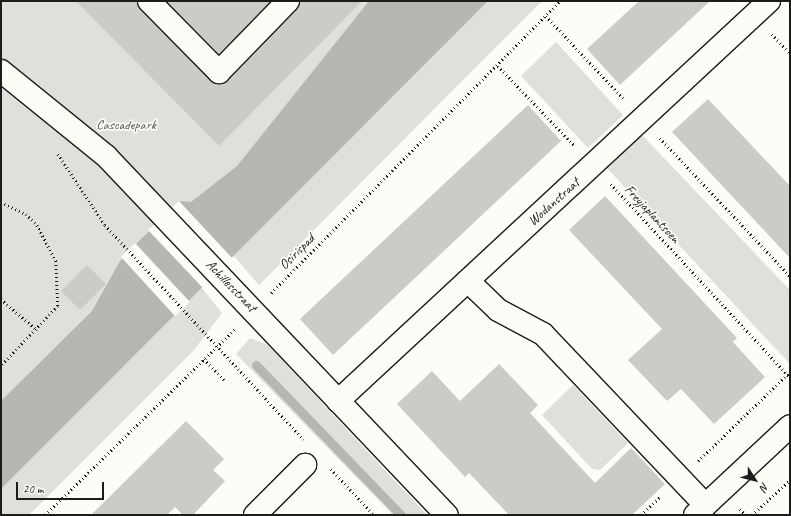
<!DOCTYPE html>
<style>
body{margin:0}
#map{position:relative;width:791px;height:516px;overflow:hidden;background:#fdfcf7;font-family:Caveat,sans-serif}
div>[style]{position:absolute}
.green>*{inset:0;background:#e0dfdb}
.water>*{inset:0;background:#b7b6b2}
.pier>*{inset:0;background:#fdfcf7}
.stream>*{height:9px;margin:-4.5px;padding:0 4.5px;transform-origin:4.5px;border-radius:4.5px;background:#b7b6b2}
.building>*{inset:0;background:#cccbc8}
.path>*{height:2.5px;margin-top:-1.25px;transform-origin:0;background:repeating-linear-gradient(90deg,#1c1c1c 0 1px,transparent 0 4px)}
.roads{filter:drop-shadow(1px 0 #1c1c1c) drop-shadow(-1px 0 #1c1c1c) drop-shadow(0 1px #1c1c1c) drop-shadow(0 -1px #1c1c1c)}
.minor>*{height:22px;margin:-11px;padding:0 11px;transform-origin:11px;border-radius:11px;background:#fdfcf7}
span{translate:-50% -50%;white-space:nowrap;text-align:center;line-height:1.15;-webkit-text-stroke:3.5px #fdfcf7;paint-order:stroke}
.park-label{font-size:14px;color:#575655}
.street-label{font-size:14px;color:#1c1c1c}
.frame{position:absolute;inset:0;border:2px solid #1c1c1c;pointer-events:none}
.north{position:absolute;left:735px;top:460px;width:40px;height:40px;-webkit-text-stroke:3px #fdfcf7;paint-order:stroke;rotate:126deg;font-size:11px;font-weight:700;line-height:16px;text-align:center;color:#1c1c1c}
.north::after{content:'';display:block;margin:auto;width:14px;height:18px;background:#1c1c1c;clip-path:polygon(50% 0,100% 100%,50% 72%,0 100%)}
.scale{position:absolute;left:16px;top:482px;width:88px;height:18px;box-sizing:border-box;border:2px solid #1c1c1c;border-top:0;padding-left:5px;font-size:12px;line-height:14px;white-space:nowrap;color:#1c1c1c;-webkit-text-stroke:3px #fdfcf7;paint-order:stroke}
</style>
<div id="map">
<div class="green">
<i style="clip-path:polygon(1px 1px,420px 1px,1px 419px)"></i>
<i style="clip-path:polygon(488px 1px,542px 1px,259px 285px,233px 255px)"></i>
<i style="clip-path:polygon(556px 42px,623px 115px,588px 148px,521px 76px)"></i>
<i style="clip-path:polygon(642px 135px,790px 290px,790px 364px,606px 167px)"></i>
<i style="clip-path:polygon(201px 287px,222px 313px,194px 350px,29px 515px,1px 515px,1px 489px)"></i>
<i style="clip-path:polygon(250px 338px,268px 345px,427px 515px,393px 515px,236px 354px)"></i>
<i style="clip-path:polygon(573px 385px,628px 443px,600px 470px,592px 469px,542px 415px)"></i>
</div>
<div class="water">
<i style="clip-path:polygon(369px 1px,488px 1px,1px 489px,1px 401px,92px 311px,120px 261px,141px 239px,181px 201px,191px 202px,237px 166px)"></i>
</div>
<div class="pier">
<i style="clip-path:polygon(179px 201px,232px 258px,203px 288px,148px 230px)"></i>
<i style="clip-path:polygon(135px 243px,190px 302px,175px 316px,121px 257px)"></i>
</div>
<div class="stream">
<i style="left:256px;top:365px;width:209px;rotate:46deg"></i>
</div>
<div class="building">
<i style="clip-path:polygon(76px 1px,137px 1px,140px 10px,216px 84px,228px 81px,297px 10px,300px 1px,362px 1px,219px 146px)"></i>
<i style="clip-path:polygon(167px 1px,271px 1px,219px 54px)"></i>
<i style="clip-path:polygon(639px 1px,710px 1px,620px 85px,587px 49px)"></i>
<i style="clip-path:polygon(708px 99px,790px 186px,790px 258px,672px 132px)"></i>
<i style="clip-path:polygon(528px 105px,561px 141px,333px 355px,300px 319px)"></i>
<i style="clip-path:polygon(605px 196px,737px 338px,733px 342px,765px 377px,714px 424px,681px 389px,667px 401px,628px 360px,662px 329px,569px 230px)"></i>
<i style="clip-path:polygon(87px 265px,106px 284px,80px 310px,61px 291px)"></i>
<i style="clip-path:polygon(499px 364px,538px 405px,530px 413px,595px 483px,631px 448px,665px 484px,632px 515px,509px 515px,469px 473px,465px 477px,397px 404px,432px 371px,460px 401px)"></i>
<i style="clip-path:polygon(186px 421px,224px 459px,213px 470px,225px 481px,193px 515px,183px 515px,175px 507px,167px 515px,91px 515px)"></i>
</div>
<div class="path">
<i style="left:546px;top:16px;width:114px;rotate:46.8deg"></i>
<i style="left:772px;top:34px;width:26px;rotate:47deg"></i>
<i style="left:498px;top:66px;width:110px;rotate:46.1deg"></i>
<i style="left:660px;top:138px;width:190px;rotate:46.7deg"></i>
<i style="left:58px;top:154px;width:85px;rotate:56.5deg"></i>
<i style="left:105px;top:225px;width:292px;rotate:47.2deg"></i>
<i style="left:611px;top:184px;width:263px;rotate:47.2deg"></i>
<i style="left:1px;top:202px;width:28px;rotate:26deg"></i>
<i style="left:26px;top:214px;width:16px;rotate:45deg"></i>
<i style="left:37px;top:225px;width:41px;rotate:62.2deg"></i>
<i style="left:56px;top:261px;width:45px;rotate:87.5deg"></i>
<i style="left:58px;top:306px;width:83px;rotate:133.5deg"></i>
<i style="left:271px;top:293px;width:411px;rotate:-45.3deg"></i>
<i style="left:1px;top:299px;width:48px;rotate:40.7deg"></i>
<i style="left:204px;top:359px;width:29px;rotate:46deg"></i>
<i style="left:698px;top:461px;width:128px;rotate:-44.1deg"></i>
<i style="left:331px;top:469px;width:63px;rotate:46.9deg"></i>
<i style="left:740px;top:509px;width:8px;rotate:45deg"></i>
<i style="left:45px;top:515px;width:266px;rotate:-44.4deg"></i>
<i style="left:641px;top:515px;width:28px;rotate:-44deg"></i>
<i style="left:752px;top:515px;width:52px;rotate:-42.6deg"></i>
</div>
<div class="roads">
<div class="minor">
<i style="left:149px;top:1px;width:100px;rotate:45.4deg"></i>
<i style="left:219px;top:72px;width:99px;rotate:-45.8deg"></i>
<i style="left:1px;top:71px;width:135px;rotate:39deg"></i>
<i style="left:106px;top:156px;width:495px;rotate:46.5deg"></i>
<i style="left:468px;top:281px;width:42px;rotate:44deg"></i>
<i style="left:498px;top:310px;width:51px;rotate:28.1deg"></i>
<i style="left:543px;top:334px;width:236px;rotate:46.5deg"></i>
<i style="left:338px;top:401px;width:588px;rotate:-42.86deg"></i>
<i style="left:255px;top:515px;width:71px;rotate:-45deg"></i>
<i style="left:695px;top:515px;width:130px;rotate:-43.1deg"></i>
</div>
</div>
<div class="park-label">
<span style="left:126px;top:125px">Cascadepark</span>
</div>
<div class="street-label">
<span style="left:554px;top:202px;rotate:-42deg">Wodanstraat</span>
<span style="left:652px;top:214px;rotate:47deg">Freyjaplantsoen</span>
<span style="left:297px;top:252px;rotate:-45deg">Osirispad</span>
<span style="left:231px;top:286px;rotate:46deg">Achillesstraat</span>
</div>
<div class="frame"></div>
<div class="north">N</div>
<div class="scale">20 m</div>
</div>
